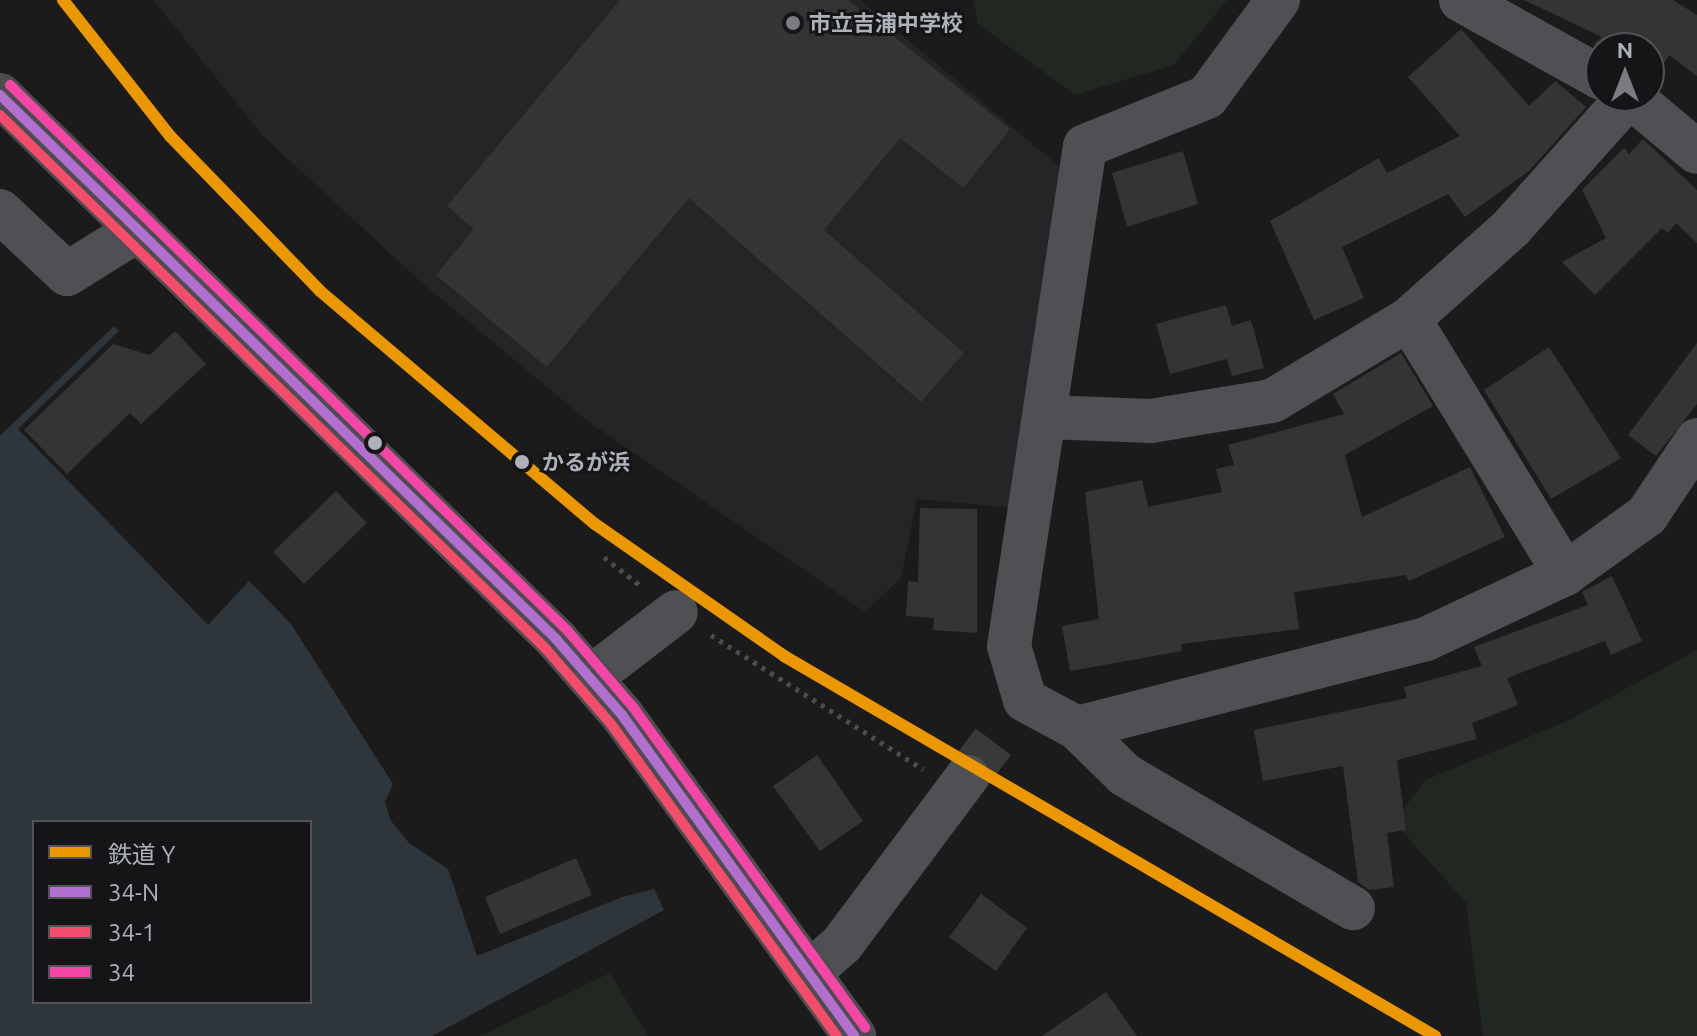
<!DOCTYPE html>
<meta charset="utf-8">
<style>
body{margin:0}
#map{position:relative;width:1697px;height:1036px;overflow:hidden;background:#1b1b1b;font-family:Ubuntu,"Noto Sans JP",sans-serif}
div>[style]{position:absolute}
.built>*{inset:0;background:#252527}
.green>*{inset:0;background:#212822}
.water>*{inset:0;background:#2e363c}
.building>*{inset:0;background:#343435}
.minor-tunnel>*{height:44px;margin-top:-22px;transform-origin:0;background:repeating-linear-gradient(90deg,#38393b 0 44px,transparent 0 66px)}
.path>*{height:5px;margin-top:-2.5px;transform-origin:0;background:repeating-linear-gradient(90deg,#4b4c4e 0 4px,transparent 0 10px)}
.minor>*{height:44px;margin:-22px;padding:0 22px;transform-origin:22px;border-radius:22px;background:#4f5053}
.highway>*{height:44px;margin:-22px;padding:0 22px;transform-origin:22px;border-radius:22px;background:#4c4d50}
.bus-1>*{height:10px;margin:-5px;padding:0 5px;transform-origin:5px;border-radius:5px;background:#b36fd0}
.bus-2>*{height:10px;margin:-5px;padding:0 5px;transform-origin:5px;border-radius:5px;background:#f44d6c}
.bus-3>*{height:10px;margin:-5px;padding:0 5px;transform-origin:5px;border-radius:5px;background:#f346a5}
.rail-1>*{height:12px;margin:-6px;padding:0 6px;transform-origin:6px;border-radius:6px;background:#eb9800}
.dots>*{width:22px;height:22px;translate:-50% -50%;box-sizing:border-box;border:4px solid #151517;border-radius:50%}
span{translate:-50% -50%;white-space:nowrap;text-align:center;line-height:1.15;-webkit-text-stroke:6px #151517;paint-order:stroke}
.poi-label{font-size:22px;color:#adb1ba;font-weight:700}
.left{translate:0 -50%;text-align:left}
.stop-label{font-size:22px;color:#adb1ba;font-weight:700}
.legend{position:absolute;left:32px;top:820px;width:280px;height:184px;box-sizing:border-box;background:#151517;border:2px solid #525358;margin:0;padding:10px 14px;list-style:none;font-size:24px;color:#adb1ba}
.legend li{display:flex;align-items:center;gap:16px;height:40px}
.legend b{width:40px;border:2px solid #525358}
.north{position:absolute;left:1585px;top:32px;width:80px;height:80px;box-sizing:border-box;background:#151517;border:2px solid #525358;border-radius:50%;rotate:0deg;font-size:22px;font-weight:700;line-height:32px;text-align:center;color:#adb1ba}
.north::after{content:'';display:block;margin:auto;width:28px;height:36px;background:#7a7c82;clip-path:polygon(50% 0,100% 100%,50% 72%,0 100%)}
</style>
<div id="map">
<div class="built">
<i style="clip-path:polygon(153px 0,860px 0,1061px 168px,1013px 508px,917px 499px,901px 578px,865px 612px,589px 422px,420px 281px,263px 136px)"></i>
</div>
<div class="green">
<i style="clip-path:polygon(973px 0,1227px 0,1174px 65px,1075px 95px,978px 24px)"></i>
<i style="clip-path:polygon(1697px 650px,1697px 1036px,1483px 1036px,1466px 903px,1394px 822px,1425px 780px,1565px 722px)"></i>
<i style="clip-path:polygon(610px 973px,648px 1036px,480px 1036px)"></i>
</div>
<div class="water">
<i style="clip-path:polygon(evenodd,114px 326px,119px 331px,18px 429px,208px 625px,249px 581px,291px 624px,393px 784px,385px 802px,391px 821px,409px 843px,448px 869px,477px 956px,622px 897px,654px 889px,664px 910px,432px 1036px,0 1036px,0 436px,114px 326px,34px 822px,310px 822px,310px 1002px,34px 1002px,34px 822px)"></i>
</div>
<div class="building">
<i style="clip-path:polygon(620px 0,848px 0,1010px 129px,964px 188px,900px 138px,824px 230px,964px 353px,921px 402px,689px 198px,547px 367px,436px 275px,474px 229px,447px 206px)"></i>
<i style="clip-path:polygon(1524px 0,1673px 0,1697px 15px,1697px 76px,1669px 55px,1652px 82px,1649px 48px,1601px 49px,1593px 45px,1602px 37px)"></i>
<i style="clip-path:polygon(1461px 29px,1529px 106px,1555px 81px,1586px 107px,1529px 171px,1465px 217px,1448px 194px,1342px 247px,1364px 298px,1314px 320px,1270px 221px,1379px 158px,1387px 173px,1460px 136px,1408px 77px)"></i>
<i style="clip-path:polygon(1643px 139px,1697px 190px,1697px 243px,1676px 223px,1668px 233px,1662px 228px,1595px 295px,1562px 262px,1606px 238px,1582px 190px,1624px 148px,1629px 154px)"></i>
<i style="clip-path:polygon(1183px 151px,1198px 204px,1127px 227px,1112px 173px)"></i>
<i style="clip-path:polygon(1226px 305px,1232px 326px,1251px 320px,1264px 368px,1232px 376px,1227px 359px,1170px 374px,1156px 324px)"></i>
<i style="clip-path:polygon(175px 331px,206px 364px,141px 424px,130px 413px,67px 474px,24px 430px,113px 344px,150px 355px)"></i>
<i style="clip-path:polygon(1697px 343px,1697px 404px,1656px 456px,1628px 435px)"></i>
<i style="clip-path:polygon(1549px 347px,1621px 458px,1551px 499px,1484px 390px)"></i>
<i style="clip-path:polygon(1401px 353px,1433px 406px,1345px 455px,1362px 517px,1470px 467px,1505px 537px,1409px 581px,1406px 575px,1294px 592px,1299px 629px,1181px 644px,1182px 651px,1070px 671px,1062px 626px,1099px 619px,1085px 492px,1142px 480px,1148px 507px,1222px 492px,1216px 469px,1234px 465px,1228px 445px,1344px 414px,1333px 394px)"></i>
<i style="clip-path:polygon(336px 491px,367px 523px,304px 584px,273px 552px)"></i>
<i style="clip-path:polygon(920px 508px,977px 509px,977px 633px,933px 630px,934px 618px,906px 616px,908px 581px,918px 582px)"></i>
<i style="clip-path:polygon(1612px 576px,1642px 641px,1611px 655px,1605px 641px,1507px 678px,1518px 705px,1472px 723px,1477px 739px,1397px 760px,1406px 830px,1387px 833px,1394px 887px,1369px 890px,1358px 882px,1343px 766px,1263px 781px,1254px 730px,1407px 698px,1404px 687px,1482px 666px,1474px 647px,1588px 605px,1582px 592px)"></i>
<i style="clip-path:polygon(817px 755px,863px 821px,820px 851px,773px 786px)"></i>
<i style="clip-path:polygon(576px 858px,592px 895px,500px 934px,485px 897px)"></i>
<i style="clip-path:polygon(981px 894px,1027px 928px,996px 971px,949px 937px)"></i>
<i style="clip-path:polygon(1106px 992px,1137px 1036px,1042px 1036px)"></i>
</div>
<div class="minor-tunnel">
<i style="left:967px;top:777px;width:64px;rotate:-53.3deg"></i>
</div>
<div class="path">
<i style="left:604px;top:557px;width:47px;rotate:38.1deg"></i>
<i style="left:711px;top:635px;width:251px;rotate:32.3deg"></i>
</div>
<div class="minor">
<i style="left:1278px;top:0;width:120px;rotate:126.2deg"></i>
<i style="left:1207px;top:97px;width:131px;rotate:158.1deg"></i>
<i style="left:1085px;top:146px;width:506px;rotate:98.64deg"></i>
<i style="left:1009px;top:646px;width:56px;rotate:73.5deg"></i>
<i style="left:1025px;top:700px;width:59px;rotate:28.3deg"></i>
<i style="left:1077px;top:728px;width:360px;rotate:-14.3deg"></i>
<i style="left:1426px;top:639px;width:153px;rotate:-25.1deg"></i>
<i style="left:1565px;top:574px;width:101px;rotate:-35.7deg"></i>
<i style="left:1647px;top:515px;width:90px;rotate:-56.3deg"></i>
<i style="left:1461px;top:0;width:160px;rotate:29.1deg"></i>
<i style="left:1630px;top:96px;width:87px;rotate:39.9deg"></i>
<i style="left:0;top:211px;width:92px;rotate:43.2deg"></i>
<i style="left:67px;top:274px;width:84px;rotate:-31.8deg"></i>
<i style="left:1409px;top:319px;width:299px;rotate:58.5deg"></i>
<i style="left:1046px;top:417px;width:105px;rotate:2.2deg"></i>
<i style="left:1151px;top:421px;width:123px;rotate:-9.4deg"></i>
<i style="left:1272px;top:401px;width:160px;rotate:-30.9deg"></i>
<i style="left:1409px;top:319px;width:137px;rotate:-41.7deg"></i>
<i style="left:1511px;top:228px;width:177px;rotate:-48.2deg"></i>
<i style="left:590px;top:678px;width:108px;rotate:-37.5deg"></i>
<i style="left:1077px;top:728px;width:67px;rotate:44.4deg"></i>
<i style="left:1125px;top:775px;width:264px;rotate:30.3deg"></i>
<i style="left:809px;top:973px;width:44px;rotate:-41.3deg"></i>
<i style="left:842px;top:944px;width:209px;rotate:-53.2deg"></i>
</div>
<div class="highway">
<i style="left:0;top:95px;width:778px;rotate:44.37deg"></i>
<i style="left:556px;top:639px;width:101px;rotate:49deg"></i>
<i style="left:622px;top:715px;width:396px;rotate:54.1deg"></i>
</div>
<div class="bus-1">
<i style="left:0;top:95px;width:778px;rotate:44.37deg"></i>
<i style="left:556px;top:639px;width:101px;rotate:49deg"></i>
<i style="left:622px;top:715px;width:396px;rotate:54.1deg"></i>
</div>
<div class="bus-2">
<i style="left:0;top:115px;width:764px;rotate:44.36deg"></i>
<i style="left:546px;top:649px;width:99px;rotate:49.1deg"></i>
<i style="left:611px;top:724px;width:385px;rotate:54.1deg"></i>
</div>
<div class="bus-3">
<i style="left:10px;top:85px;width:779px;rotate:44.38deg"></i>
<i style="left:567px;top:630px;width:101px;rotate:49.4deg"></i>
<i style="left:633px;top:707px;width:396px;rotate:54.1deg"></i>
</div>
<div class="rail-1">
<i style="left:63px;top:0;width:173px;rotate:51.8deg"></i>
<i style="left:170px;top:136px;width:216px;rotate:45.9deg"></i>
<i style="left:320px;top:291px;width:360px;rotate:40.3deg"></i>
<i style="left:595px;top:524px;width:231px;rotate:34.9deg"></i>
<i style="left:784px;top:656px;width:754px;rotate:30.27deg"></i>
</div>
<div class="dots">
<i style="left:793px;top:23px;background:#7a7c82"></i>
<i style="left:375px;top:443px;background:#adb1ba"></i>
<i style="left:522px;top:462px;background:#adb1ba"></i>
</div>
<div class="poi-label">
<span class="left" style="left:809px;top:23px">市立吉浦中学校</span>
</div>
<div class="stop-label">
<span class="left" style="left:542px;top:462px">かるが浜</span>
</div>
<ul class="legend">
<li><b style="height:10px;background:#eb9800"></b>鉄道 Y</li>
<li><b style="height:10px;background:#b36fd0"></b>34-N</li>
<li><b style="height:10px;background:#f44d6c"></b>34-1</li>
<li><b style="height:10px;background:#f346a5"></b>34</li>
</ul>
<div class="north">N</div>
</div>
